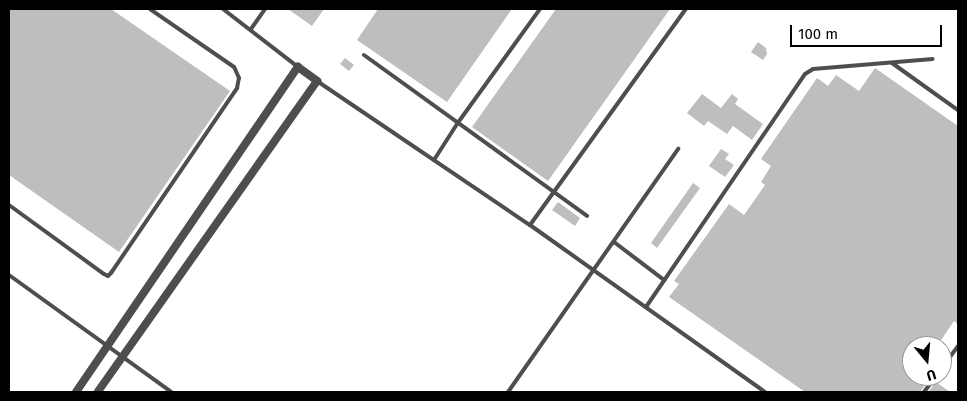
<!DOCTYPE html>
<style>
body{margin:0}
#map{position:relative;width:967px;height:401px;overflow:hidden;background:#fff;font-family:"Fira Sans",sans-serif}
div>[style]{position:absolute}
.building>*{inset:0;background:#bebebe}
.lane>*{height:4px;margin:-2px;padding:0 2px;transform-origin:2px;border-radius:2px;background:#4e4e4e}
.street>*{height:8px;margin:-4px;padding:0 4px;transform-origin:4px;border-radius:4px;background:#4e4e4e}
span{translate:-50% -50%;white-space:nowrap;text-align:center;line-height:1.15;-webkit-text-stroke:4px #fff;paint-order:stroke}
.frame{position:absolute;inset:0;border:10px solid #000;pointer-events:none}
.north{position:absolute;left:902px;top:336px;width:50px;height:50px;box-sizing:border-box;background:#fff;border:1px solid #999;border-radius:50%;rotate:163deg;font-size:14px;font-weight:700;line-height:20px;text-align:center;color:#000}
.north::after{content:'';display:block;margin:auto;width:18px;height:22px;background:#000;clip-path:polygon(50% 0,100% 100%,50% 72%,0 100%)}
.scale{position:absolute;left:790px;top:25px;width:152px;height:22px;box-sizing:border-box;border:2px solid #000;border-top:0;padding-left:6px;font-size:15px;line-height:18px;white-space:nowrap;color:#000;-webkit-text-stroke:4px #fff;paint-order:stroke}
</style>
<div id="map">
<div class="building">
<i style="clip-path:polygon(9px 9px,111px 9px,230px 91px,119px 252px,9px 175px)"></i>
<i style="clip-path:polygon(288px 9px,324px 9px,312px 26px)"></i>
<i style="clip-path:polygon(378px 9px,512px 9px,447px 102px,357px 40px)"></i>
<i style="clip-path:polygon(556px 9px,670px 9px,548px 181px,472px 127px)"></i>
<i style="clip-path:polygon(758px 42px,766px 48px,767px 54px,763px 60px,751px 52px)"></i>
<i style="clip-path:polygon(345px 58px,354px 65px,349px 71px,340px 64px)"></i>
<i style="clip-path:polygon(875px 68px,958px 126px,958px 324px,954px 321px,937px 346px,912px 346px,912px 376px,930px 378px,920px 392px,805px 392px,669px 297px,679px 284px,674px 281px,729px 204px,744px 215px,765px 185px,761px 182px,771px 166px,761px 159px,817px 78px,828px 86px,836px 75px,859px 91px)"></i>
<i style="clip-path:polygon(702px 94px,721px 108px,732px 94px,738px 99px,735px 104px,763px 124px,752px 140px,733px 126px,727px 134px,708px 121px,704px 126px,687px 113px)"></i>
<i style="clip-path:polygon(721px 149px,729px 154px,725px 159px,734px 165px,725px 177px,709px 166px)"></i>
<i style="clip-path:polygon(693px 183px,700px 188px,657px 248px,651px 243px)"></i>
<i style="clip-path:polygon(558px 202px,580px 218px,575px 226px,552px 210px)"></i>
<i style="clip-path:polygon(936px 382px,950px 392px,928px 392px)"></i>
</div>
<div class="lane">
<i style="left:223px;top:9px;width:95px;rotate:37.7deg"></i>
<i style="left:251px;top:29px;width:24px;rotate:-55deg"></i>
<i style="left:364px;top:55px;width:275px;rotate:35.8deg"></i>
<i style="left:892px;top:63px;width:81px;rotate:35.5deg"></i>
<i style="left:317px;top:81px;width:257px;rotate:34.1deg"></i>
<i style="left:530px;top:225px;width:288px;rotate:35.4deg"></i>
<i style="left:434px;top:160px;width:43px;rotate:-57.4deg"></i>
<i style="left:457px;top:124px;width:142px;rotate:-54.2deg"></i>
<i style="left:9px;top:205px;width:117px;rotate:36deg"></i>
<i style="left:104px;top:274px;width:4px;rotate:27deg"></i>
<i style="left:108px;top:276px;width:4px;rotate:-45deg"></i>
<i style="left:111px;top:273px;width:224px;rotate:-55.7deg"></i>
<i style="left:237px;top:88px;width:10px;rotate:-79deg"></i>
<i style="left:239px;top:78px;width:12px;rotate:-114deg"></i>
<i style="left:234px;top:67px;width:102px;rotate:-145.4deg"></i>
<i style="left:530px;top:225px;width:266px;rotate:-54.2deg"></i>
<i style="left:614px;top:242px;width:63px;rotate:37.2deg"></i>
<i style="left:9px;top:275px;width:200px;rotate:35.8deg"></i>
<i style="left:646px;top:307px;width:282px;rotate:-55.7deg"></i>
<i style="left:805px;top:74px;width:9px;rotate:-32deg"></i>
<i style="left:813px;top:69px;width:120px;rotate:-4.8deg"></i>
<i style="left:942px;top:368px;width:27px;rotate:-54deg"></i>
<i style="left:508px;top:392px;width:297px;rotate:-55deg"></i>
<i style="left:924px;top:392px;width:20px;rotate:-53deg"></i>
</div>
<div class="street">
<i style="left:76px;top:392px;width:394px;rotate:-55.7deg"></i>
<i style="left:298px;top:67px;width:24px;rotate:36deg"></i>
<i style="left:317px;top:81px;width:380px;rotate:125.2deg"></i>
</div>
<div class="frame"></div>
<div class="north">U</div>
<div class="scale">100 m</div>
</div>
